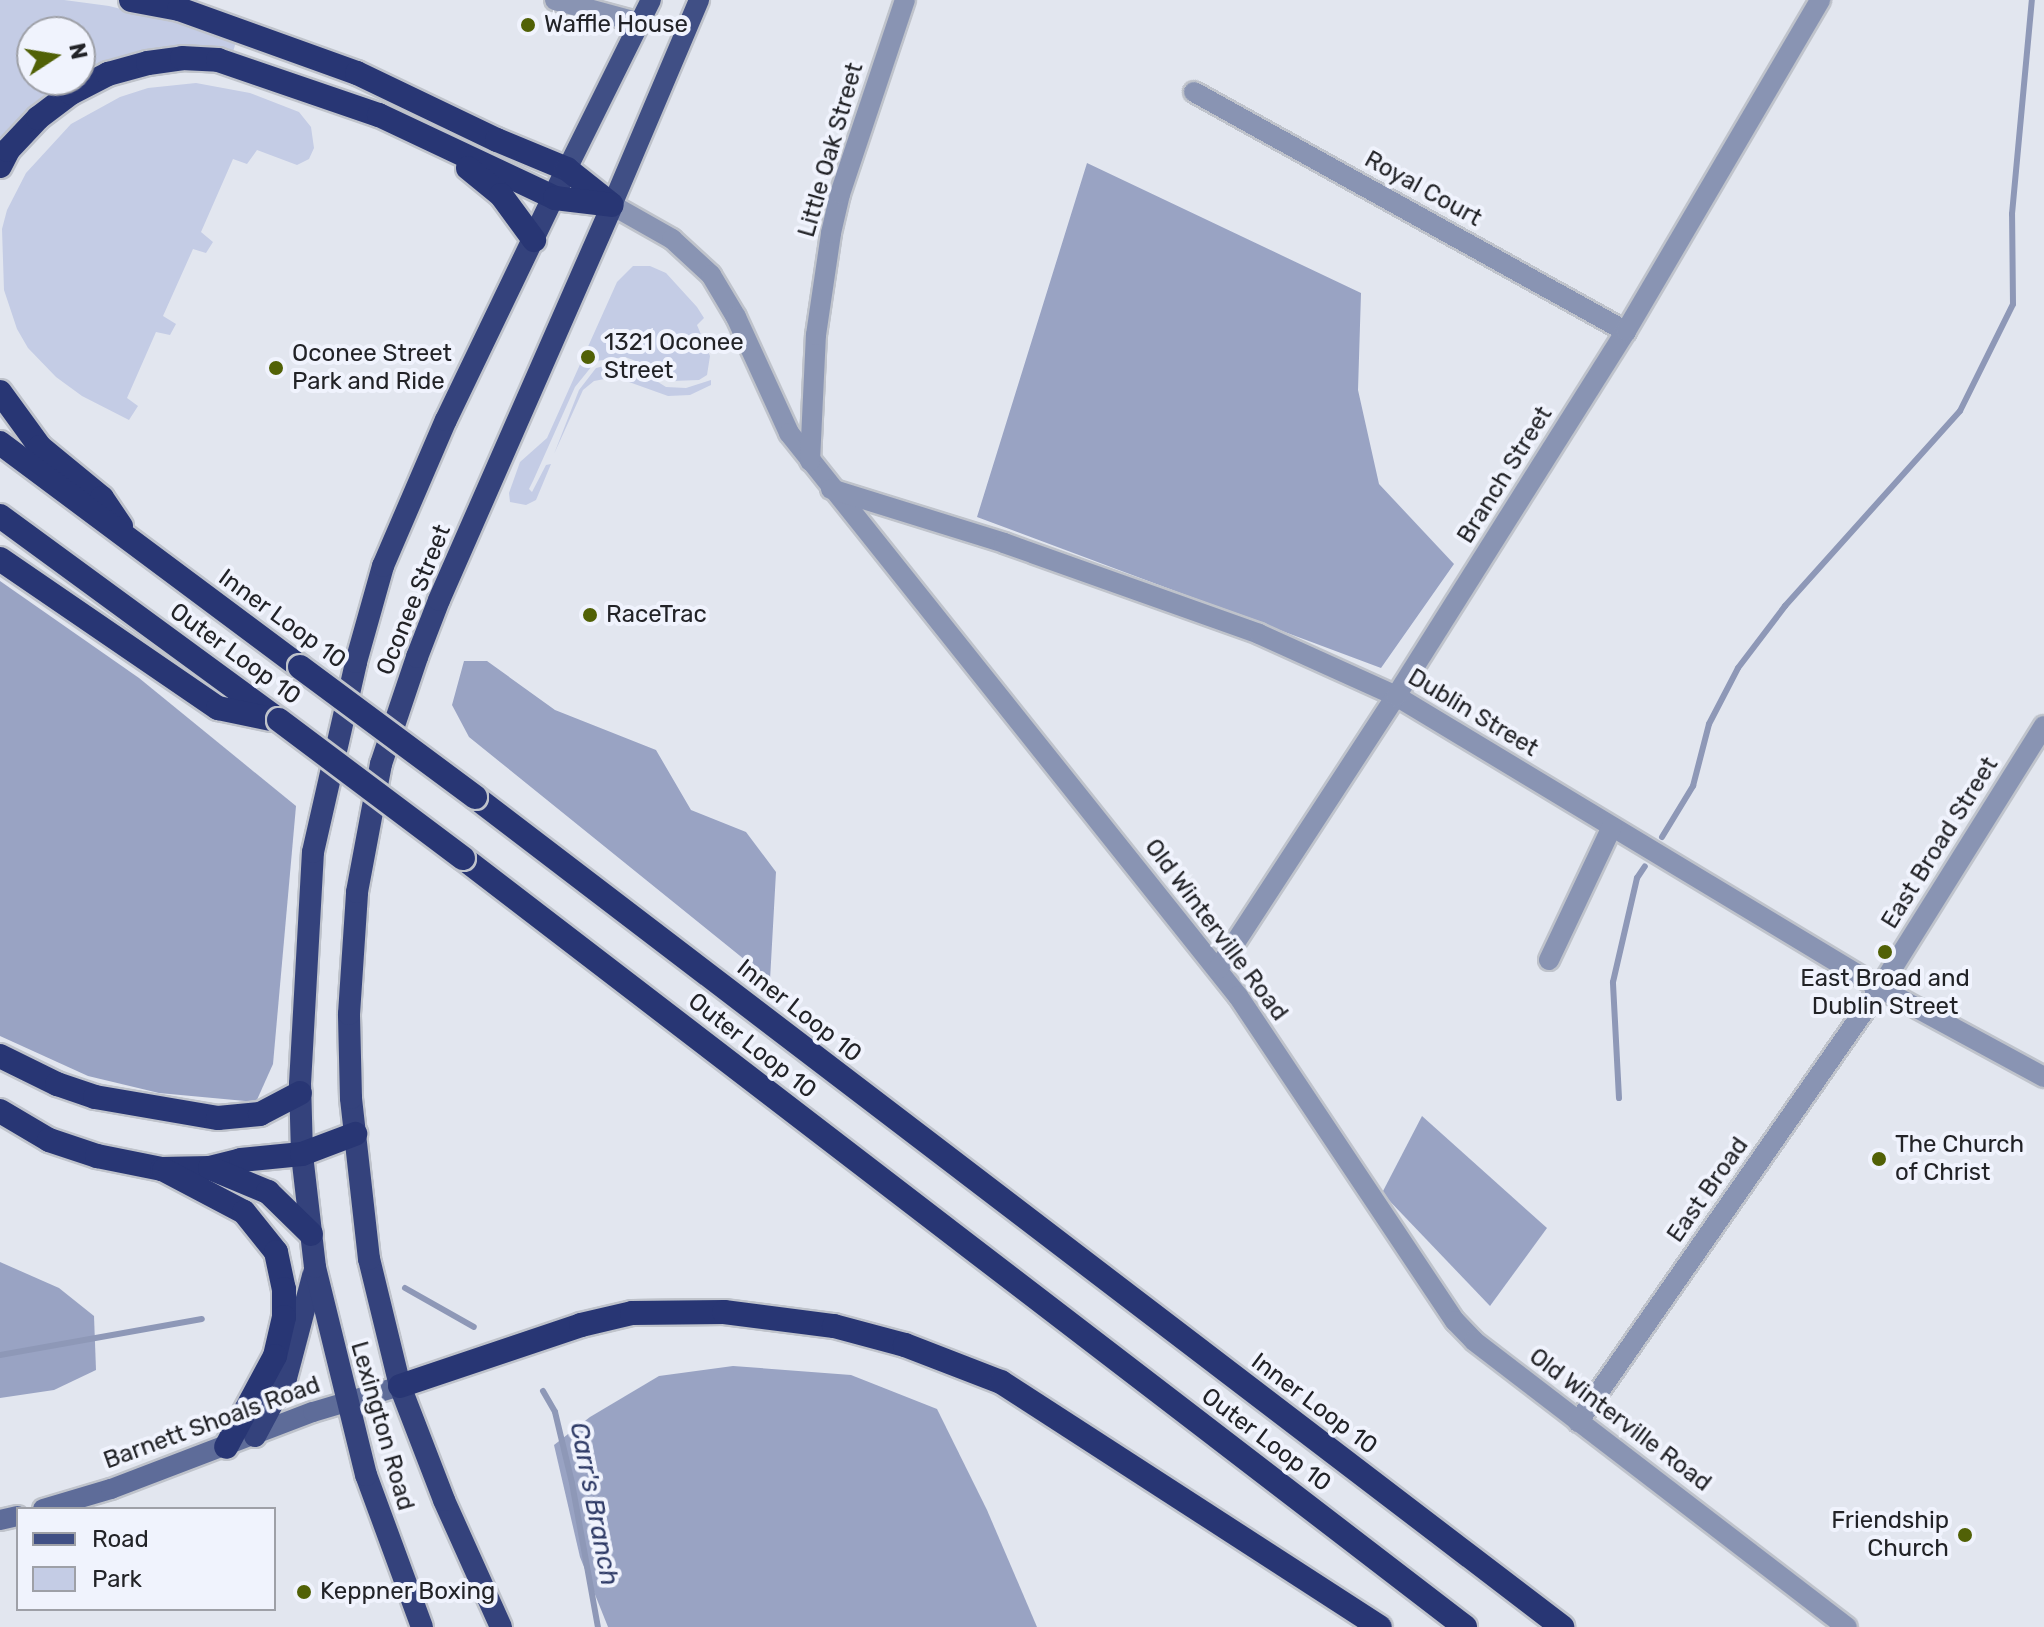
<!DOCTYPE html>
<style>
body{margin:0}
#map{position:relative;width:2044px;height:1627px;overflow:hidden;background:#e2e6ef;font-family:Rubik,sans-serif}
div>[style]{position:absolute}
.green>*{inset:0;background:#c4cce5}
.forest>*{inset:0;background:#99a3c3}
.stream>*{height:6px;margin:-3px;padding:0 3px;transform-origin:3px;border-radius:3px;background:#8e98b7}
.roads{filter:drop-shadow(2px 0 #bfc3cb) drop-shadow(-2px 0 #bfc3cb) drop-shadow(0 2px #bfc3cb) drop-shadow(0 -2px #bfc3cb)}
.minor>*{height:20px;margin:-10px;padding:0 10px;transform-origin:10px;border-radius:10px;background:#8994b3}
.secondary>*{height:20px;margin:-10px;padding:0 10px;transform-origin:10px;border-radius:10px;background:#5e6c99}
.primary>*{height:20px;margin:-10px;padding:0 10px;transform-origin:10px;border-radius:10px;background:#404f85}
.trunk>*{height:22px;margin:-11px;padding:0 11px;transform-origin:11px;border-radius:11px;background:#34427c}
.motorway>*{height:24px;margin:-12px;padding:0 12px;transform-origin:12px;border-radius:12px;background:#283674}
.bridges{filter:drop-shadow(2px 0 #bfc3cb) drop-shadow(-2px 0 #bfc3cb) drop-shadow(0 2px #bfc3cb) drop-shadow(0 -2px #bfc3cb)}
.motorway-bridge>*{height:24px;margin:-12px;padding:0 12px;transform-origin:12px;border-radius:12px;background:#283674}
.dots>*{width:22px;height:22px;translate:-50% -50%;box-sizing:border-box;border:4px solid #f0f3fd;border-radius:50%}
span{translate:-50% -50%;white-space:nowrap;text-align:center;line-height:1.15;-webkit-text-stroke:8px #f0f3fd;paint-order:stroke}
.poi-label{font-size:24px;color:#222327}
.left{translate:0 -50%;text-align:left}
.right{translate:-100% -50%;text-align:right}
.street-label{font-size:24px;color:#222327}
.water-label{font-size:26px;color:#2f3b67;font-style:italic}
.legend{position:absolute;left:16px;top:1507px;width:260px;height:104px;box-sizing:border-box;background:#f0f3fd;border:2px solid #9ea0a7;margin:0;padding:10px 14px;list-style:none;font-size:24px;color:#222327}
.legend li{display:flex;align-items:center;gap:16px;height:40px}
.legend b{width:40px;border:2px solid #9ea0a7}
.north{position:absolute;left:16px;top:16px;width:80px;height:80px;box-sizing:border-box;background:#f0f3fd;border:2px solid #9ea0a7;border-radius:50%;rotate:78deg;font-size:22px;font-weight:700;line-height:32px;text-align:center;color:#222327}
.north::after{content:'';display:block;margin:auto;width:28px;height:36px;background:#516106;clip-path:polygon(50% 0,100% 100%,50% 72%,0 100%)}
</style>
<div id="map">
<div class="green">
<i style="clip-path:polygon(0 0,64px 0,109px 6px,237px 38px,233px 52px,207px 48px,156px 49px,93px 66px,80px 75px,80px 32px,32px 32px,32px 80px,73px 80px,0 150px)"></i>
<i style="clip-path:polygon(196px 83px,250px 93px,299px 112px,311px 127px,314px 148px,309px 159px,297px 165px,257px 150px,247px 164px,233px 159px,201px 232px,213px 242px,206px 253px,193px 249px,163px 316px,176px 324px,170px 335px,156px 332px,127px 398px,138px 406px,129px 420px,82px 396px,56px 377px,28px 348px,17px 329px,4px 290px,2px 229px,7px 210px,26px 173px,71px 124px,120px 97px,148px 88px)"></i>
<i style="clip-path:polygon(633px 266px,650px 266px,666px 273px,697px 307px,704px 318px,697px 325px,710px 356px,707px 375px,699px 380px,672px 381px,658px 377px,641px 363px,625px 357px,596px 361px,575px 387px,533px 481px,529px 489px,532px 492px,546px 465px,551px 464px,536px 500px,526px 505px,510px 502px,509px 493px,520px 462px,547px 438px,617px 282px)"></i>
<i style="clip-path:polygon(617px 363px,634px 367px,666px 387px,686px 388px,711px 380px,711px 385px,690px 395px,668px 396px,615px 377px,594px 381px,583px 390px,554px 454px,579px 390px,596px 368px)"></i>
</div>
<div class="forest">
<i style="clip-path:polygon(1087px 163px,1361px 293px,1358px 390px,1379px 484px,1454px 564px,1381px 668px,977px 517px)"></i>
<i style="clip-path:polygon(0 581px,139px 678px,296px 806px,273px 1064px,256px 1102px,159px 1093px,88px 1076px,0 1036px)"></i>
<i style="clip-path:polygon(464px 661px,487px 661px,555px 710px,656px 750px,691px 810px,746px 832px,776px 872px,770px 980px,469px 737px,452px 705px)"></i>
<i style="clip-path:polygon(1422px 1116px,1547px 1228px,1490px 1306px,1382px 1193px)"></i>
<i style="clip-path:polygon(0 1262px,59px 1288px,94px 1316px,96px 1370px,54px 1390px,0 1398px)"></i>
<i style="clip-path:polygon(733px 1366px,851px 1375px,937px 1409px,987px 1510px,1037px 1627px,608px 1627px,580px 1557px,554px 1445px,590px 1417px,659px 1376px)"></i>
</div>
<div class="stream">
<i style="left:1662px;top:837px;width:60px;rotate:-58.7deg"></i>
<i style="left:1693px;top:786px;width:64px;rotate:-75.5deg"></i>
<i style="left:1709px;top:724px;width:63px;rotate:-62.6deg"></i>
<i style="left:1738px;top:668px;width:78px;rotate:-52.8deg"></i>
<i style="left:1785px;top:606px;width:262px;rotate:-48.1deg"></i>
<i style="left:1960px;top:411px;width:119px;rotate:-63.6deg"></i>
<i style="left:2013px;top:304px;width:90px;rotate:-90.6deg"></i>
<i style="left:2012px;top:214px;width:215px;rotate:-84.7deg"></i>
<i style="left:1619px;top:1098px;width:116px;rotate:-93deg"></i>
<i style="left:1613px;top:982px;width:107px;rotate:-77deg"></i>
<i style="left:1637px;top:878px;width:14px;rotate:-56deg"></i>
<i style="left:405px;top:1288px;width:79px;rotate:29.5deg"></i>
<i style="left:0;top:1355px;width:205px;rotate:-10.1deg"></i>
<i style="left:543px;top:1391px;width:24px;rotate:60deg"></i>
<i style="left:555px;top:1412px;width:73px;rotate:76.5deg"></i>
<i style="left:572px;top:1483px;width:146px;rotate:79.8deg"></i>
</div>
<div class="roads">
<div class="minor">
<i style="left:555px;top:0;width:88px;rotate:15.1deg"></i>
<i style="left:1194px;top:92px;width:494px;rotate:29deg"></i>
<i style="left:612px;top:205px;width:69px;rotate:29.5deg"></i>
<i style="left:672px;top:239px;width:53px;rotate:42.7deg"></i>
<i style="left:711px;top:275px;width:49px;rotate:59.2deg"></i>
<i style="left:736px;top:317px;width:128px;rotate:65.4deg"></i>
<i style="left:789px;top:433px;width:720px;rotate:51.43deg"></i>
<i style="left:1238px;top:996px;width:391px;rotate:56.3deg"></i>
<i style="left:1455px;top:1321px;width:28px;rotate:46deg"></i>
<i style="left:1474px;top:1341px;width:470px;rotate:37.5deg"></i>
<i style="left:810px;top:461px;width:126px;rotate:-87.3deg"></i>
<i style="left:816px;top:335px;width:103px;rotate:-81.6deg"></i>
<i style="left:831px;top:233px;width:40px;rotate:-77deg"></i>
<i style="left:840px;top:194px;width:205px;rotate:-71.5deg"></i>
<i style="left:831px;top:489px;width:181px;rotate:17.3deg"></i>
<i style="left:1004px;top:543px;width:271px;rotate:19.6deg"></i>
<i style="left:1259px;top:634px;width:150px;rotate:24.3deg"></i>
<i style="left:1396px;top:696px;width:565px;rotate:31.1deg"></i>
<i style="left:1880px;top:988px;width:187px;rotate:28.5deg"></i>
<i style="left:1549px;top:960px;width:147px;rotate:-64.7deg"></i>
<i style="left:1218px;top:969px;width:326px;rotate:-56.9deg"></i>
<i style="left:1396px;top:696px;width:431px;rotate:-57.8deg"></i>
<i style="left:1626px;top:331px;width:384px;rotate:-59.6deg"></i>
<i style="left:1578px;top:1422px;width:529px;rotate:-55.17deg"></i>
<i style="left:1880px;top:988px;width:309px;rotate:-58deg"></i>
</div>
<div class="secondary">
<i style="left:43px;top:1509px;width:71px;rotate:-16.4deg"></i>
<i style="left:111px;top:1489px;width:216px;rotate:-20.9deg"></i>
<i style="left:313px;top:1412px;width:91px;rotate:-16.6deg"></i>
<i style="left:0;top:1520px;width:18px;rotate:-13deg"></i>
</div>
<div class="primary">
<i style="left:567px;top:169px;width:189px;rotate:-63.6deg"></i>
<i style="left:612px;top:205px;width:223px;rotate:-67deg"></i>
</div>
<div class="trunk">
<i style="left:255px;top:1436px;width:66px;rotate:-61.9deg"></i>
<i style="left:286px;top:1378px;width:106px;rotate:-75.2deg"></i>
<i style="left:422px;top:1627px;width:162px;rotate:-110.2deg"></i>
<i style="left:366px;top:1475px;width:214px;rotate:-103.8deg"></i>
<i style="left:315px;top:1267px;width:114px;rotate:-96.6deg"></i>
<i style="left:302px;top:1154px;width:70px;rotate:-91.6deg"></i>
<i style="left:300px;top:1084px;width:232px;rotate:-86.8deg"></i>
<i style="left:313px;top:852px;width:195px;rotate:-77.2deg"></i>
<i style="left:356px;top:662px;width:100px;rotate:-74.3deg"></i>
<i style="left:383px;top:566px;width:159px;rotate:-66.7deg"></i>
<i style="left:446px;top:420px;width:279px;rotate:-64.3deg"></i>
<i style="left:501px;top:1627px;width:139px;rotate:-114.2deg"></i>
<i style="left:444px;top:1500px;width:122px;rotate:-111.1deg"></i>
<i style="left:400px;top:1386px;width:131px;rotate:-103.7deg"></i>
<i style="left:369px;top:1259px;width:162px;rotate:-96.4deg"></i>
<i style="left:351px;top:1098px;width:84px;rotate:-91.4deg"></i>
<i style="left:349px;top:1014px;width:122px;rotate:-86.2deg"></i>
<i style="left:357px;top:892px;width:130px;rotate:-79.4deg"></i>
<i style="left:381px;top:764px;width:113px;rotate:-71.4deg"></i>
<i style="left:417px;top:657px;width:61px;rotate:-68.9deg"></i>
<i style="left:439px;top:600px;width:431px;rotate:-66.3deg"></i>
</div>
<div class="motorway">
<i style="left:131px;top:0;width:49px;rotate:10.6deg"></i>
<i style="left:179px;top:9px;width:189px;rotate:19.8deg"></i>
<i style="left:357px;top:73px;width:155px;rotate:25.6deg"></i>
<i style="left:497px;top:140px;width:76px;rotate:22.5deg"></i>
<i style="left:567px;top:169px;width:56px;rotate:38.5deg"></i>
<i style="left:0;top:166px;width:18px;rotate:-63deg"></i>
<i style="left:8px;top:150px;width:44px;rotate:-46.8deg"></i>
<i style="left:38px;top:118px;width:41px;rotate:-37.1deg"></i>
<i style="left:71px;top:93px;width:42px;rotate:-27.2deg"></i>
<i style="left:108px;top:74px;width:41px;rotate:-15.4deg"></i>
<i style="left:148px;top:63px;width:34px;rotate:-8deg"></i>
<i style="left:182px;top:58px;width:36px;rotate:3deg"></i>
<i style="left:218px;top:60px;width:170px;rotate:18.9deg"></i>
<i style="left:379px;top:115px;width:195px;rotate:25.2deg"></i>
<i style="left:555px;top:198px;width:57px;rotate:7deg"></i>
<i style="left:468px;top:168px;width:43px;rotate:39.3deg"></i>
<i style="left:501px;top:195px;width:56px;rotate:53.7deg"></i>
<i style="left:0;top:392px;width:68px;rotate:54deg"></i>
<i style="left:40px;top:447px;width:80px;rotate:39.4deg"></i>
<i style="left:102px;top:498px;width:34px;rotate:56deg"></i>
<i style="left:0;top:443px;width:374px;rotate:36.7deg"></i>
<i style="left:0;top:516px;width:346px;rotate:36.2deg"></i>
<i style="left:0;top:559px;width:264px;rotate:34.4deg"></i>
<i style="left:218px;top:708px;width:54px;rotate:11.7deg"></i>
<i style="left:475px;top:797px;width:1368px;rotate:37.36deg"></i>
<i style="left:463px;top:858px;width:1263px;rotate:37.5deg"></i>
<i style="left:0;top:1056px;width:64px;rotate:26.2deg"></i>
<i style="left:57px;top:1084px;width:40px;rotate:18.9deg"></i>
<i style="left:95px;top:1097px;width:125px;rotate:9.7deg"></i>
<i style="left:218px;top:1118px;width:42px;rotate:-5.4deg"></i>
<i style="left:260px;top:1114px;width:45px;rotate:-27.7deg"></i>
<i style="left:0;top:1111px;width:57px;rotate:30.6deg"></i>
<i style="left:49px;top:1140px;width:51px;rotate:18.4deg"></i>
<i style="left:97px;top:1156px;width:66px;rotate:11.3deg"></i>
<i style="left:162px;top:1169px;width:48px;rotate:-1.2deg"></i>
<i style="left:210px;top:1168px;width:32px;rotate:-14deg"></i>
<i style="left:241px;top:1160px;width:61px;rotate:-5.6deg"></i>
<i style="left:302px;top:1154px;width:57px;rotate:-20.7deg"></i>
<i style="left:210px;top:1168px;width:63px;rotate:22.5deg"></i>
<i style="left:268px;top:1192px;width:60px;rotate:44.3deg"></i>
<i style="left:164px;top:1170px;width:90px;rotate:27.7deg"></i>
<i style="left:244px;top:1212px;width:51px;rotate:51.3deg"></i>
<i style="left:276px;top:1252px;width:38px;rotate:78deg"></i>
<i style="left:284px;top:1289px;width:28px;rotate:90deg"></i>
<i style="left:284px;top:1317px;width:40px;rotate:103deg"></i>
<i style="left:275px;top:1356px;width:103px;rotate:118.3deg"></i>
<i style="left:400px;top:1386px;width:191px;rotate:-18.6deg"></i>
<i style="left:581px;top:1325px;width:52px;rotate:-13.2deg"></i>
<i style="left:632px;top:1313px;width:92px;rotate:-0.6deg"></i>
<i style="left:724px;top:1312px;width:111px;rotate:7.3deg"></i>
<i style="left:834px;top:1326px;width:73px;rotate:15deg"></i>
<i style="left:905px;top:1345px;width:103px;rotate:21.1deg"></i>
<i style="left:1001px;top:1382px;width:451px;rotate:32.9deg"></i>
</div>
</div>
<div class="bridges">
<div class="motorway-bridge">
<i style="left:300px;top:667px;width:218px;rotate:36.6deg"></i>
<i style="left:279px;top:720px;width:230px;rotate:36.9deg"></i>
</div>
</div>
<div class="dots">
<i style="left:528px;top:25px;background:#516106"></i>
<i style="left:588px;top:357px;background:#516106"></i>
<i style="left:276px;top:368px;background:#516106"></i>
<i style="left:590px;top:615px;background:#516106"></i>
<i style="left:1885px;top:952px;background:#516106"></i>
<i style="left:1879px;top:1159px;background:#516106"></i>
<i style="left:1965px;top:1535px;background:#516106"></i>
<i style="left:304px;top:1592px;background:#516106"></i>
</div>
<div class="poi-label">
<span class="left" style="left:544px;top:25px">Waffle House</span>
<span class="left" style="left:604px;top:357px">1321 Oconee<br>Street</span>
<span class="left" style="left:292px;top:368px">Oconee Street<br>Park and Ride</span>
<span class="left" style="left:606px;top:615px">RaceTrac</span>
<span style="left:1885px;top:993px">East Broad and<br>Dublin Street</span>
<span class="left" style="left:1895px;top:1159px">The Church<br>of Christ</span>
<span class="right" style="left:1949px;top:1535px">Friendship<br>Church</span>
<span class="left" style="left:320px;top:1592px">Keppner Boxing</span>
</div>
<div class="street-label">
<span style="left:831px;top:150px;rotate:-74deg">Little Oak Street</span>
<span style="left:1423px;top:189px;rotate:29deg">Royal Court</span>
<span style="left:1505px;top:475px;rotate:-58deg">Branch Street</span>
<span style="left:414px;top:600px;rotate:-68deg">Oconee Street</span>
<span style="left:282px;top:619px;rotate:36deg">Inner Loop 10</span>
<span style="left:235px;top:654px;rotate:36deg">Outer Loop 10</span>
<span style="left:1473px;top:713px;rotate:31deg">Dublin Street</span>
<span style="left:1940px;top:843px;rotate:-58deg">East Broad Street</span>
<span style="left:1216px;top:930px;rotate:53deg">Old Winterville Road</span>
<span style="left:799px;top:1011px;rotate:38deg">Inner Loop 10</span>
<span style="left:752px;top:1046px;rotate:38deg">Outer Loop 10</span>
<span style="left:1708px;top:1190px;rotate:-55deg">East Broad</span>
<span style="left:1314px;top:1404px;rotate:37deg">Inner Loop 10</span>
<span style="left:1620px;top:1420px;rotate:37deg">Old Winterville Road</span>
<span style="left:212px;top:1423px;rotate:-20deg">Barnett Shoals Road</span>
<span style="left:382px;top:1426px;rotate:74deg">Lexington Road</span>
<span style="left:1266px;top:1440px;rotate:37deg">Outer Loop 10</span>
</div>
<div class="water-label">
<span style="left:594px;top:1504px;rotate:79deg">Carr's Branch</span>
</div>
<ul class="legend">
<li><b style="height:10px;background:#404f85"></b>Road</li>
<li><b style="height:22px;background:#c4cce5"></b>Park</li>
</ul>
<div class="north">N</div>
</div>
